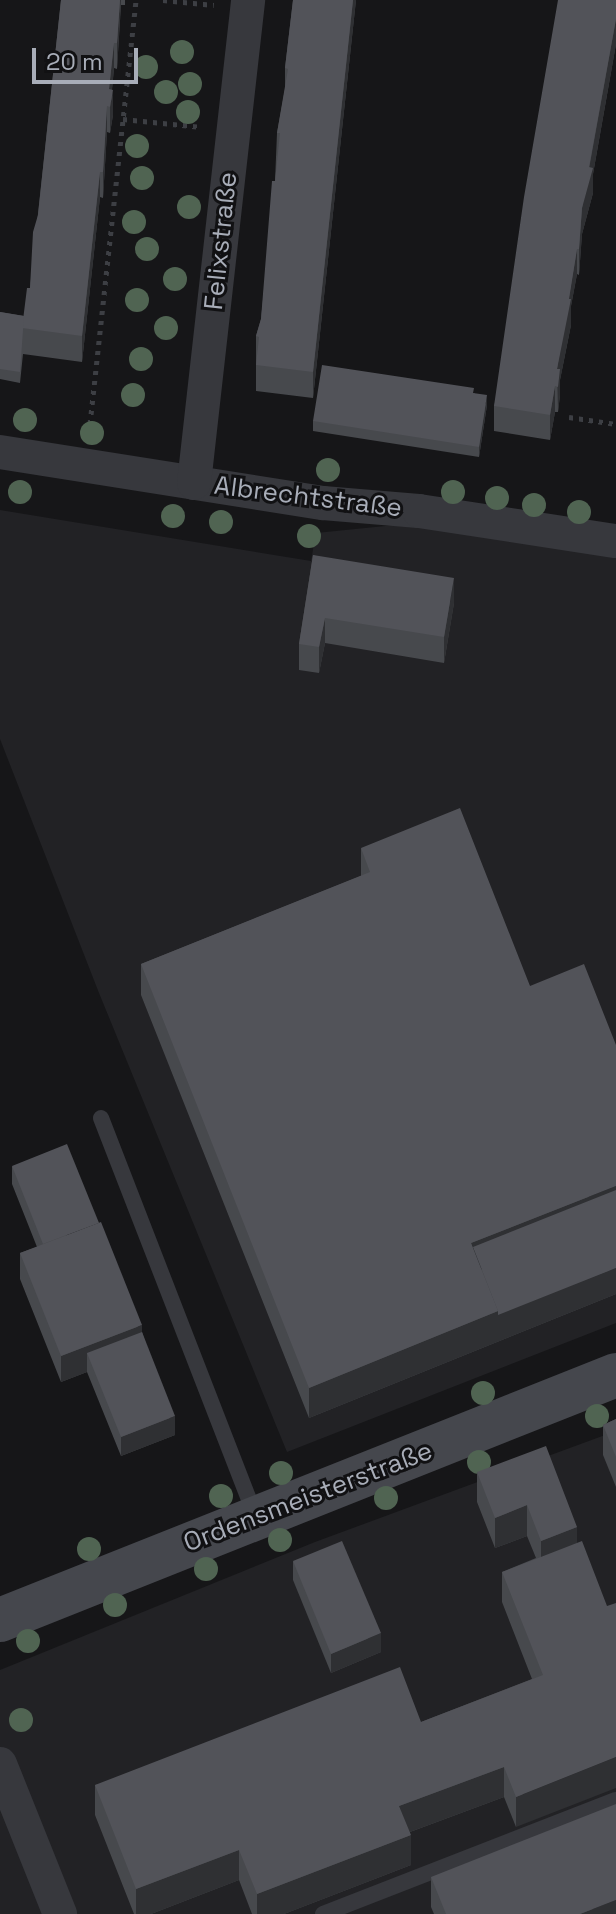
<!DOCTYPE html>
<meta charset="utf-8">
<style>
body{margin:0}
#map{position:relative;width:616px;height:1914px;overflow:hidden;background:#161618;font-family:"Space Grotesk",sans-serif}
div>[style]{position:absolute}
.built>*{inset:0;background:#222225}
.path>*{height:5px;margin-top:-2.5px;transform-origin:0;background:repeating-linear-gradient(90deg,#3d3f44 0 4px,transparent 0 10px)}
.lane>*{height:16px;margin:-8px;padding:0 8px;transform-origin:8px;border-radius:8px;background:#37383d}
.street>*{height:34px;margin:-17px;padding:0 17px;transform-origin:17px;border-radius:17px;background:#37383d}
.secondary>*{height:44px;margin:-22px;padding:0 22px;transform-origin:22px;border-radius:22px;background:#45474d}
.trees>*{width:24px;height:24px;margin:-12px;border-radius:50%;background:#506452}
.wall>*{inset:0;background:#47494d}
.shaded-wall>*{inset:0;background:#2f3033}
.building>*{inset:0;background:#525359}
span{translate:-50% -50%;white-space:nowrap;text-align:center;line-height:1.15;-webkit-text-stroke:6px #111113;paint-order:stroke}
.street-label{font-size:26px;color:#a8adb8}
.scale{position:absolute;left:32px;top:48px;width:106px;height:36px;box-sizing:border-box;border:4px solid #a8adb8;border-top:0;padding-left:10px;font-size:24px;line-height:28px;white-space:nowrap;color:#a8adb8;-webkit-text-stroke:6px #111113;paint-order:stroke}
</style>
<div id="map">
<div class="built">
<i style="clip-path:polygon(0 510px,311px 561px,316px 533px,415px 523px,616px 554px,616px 1323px,287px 1452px,99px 993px,0 739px)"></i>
<i style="clip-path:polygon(616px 1431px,616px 1914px,0 1914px,0 1670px,315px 1542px)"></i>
</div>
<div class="path">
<i style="left:163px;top:0;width:51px;rotate:5.6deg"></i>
<i style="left:123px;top:119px;width:79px;rotate:5.8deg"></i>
<i style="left:569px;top:417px;width:48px;rotate:8.5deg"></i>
<i style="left:90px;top:424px;width:426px;rotate:-83.8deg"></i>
</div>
<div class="lane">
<i style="left:101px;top:1118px;width:427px;rotate:68.8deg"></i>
<i style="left:323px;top:1914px;width:314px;rotate:-21.3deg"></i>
</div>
<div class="street">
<i style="left:0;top:452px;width:327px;rotate:9deg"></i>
<i style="left:323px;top:503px;width:96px;rotate:4.8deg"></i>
<i style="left:419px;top:511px;width:199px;rotate:8.7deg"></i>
<i style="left:194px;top:483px;width:486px;rotate:-83.6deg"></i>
<i style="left:0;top:1764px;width:162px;rotate:68.2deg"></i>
</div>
<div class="secondary">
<i style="left:0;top:1620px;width:663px;rotate:-21.69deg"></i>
</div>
<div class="trees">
<i style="left:182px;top:52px"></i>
<i style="left:146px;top:67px"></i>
<i style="left:190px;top:84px"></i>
<i style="left:166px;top:92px"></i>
<i style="left:188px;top:112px"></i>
<i style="left:137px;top:146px"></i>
<i style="left:142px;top:178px"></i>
<i style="left:189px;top:207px"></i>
<i style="left:134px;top:222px"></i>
<i style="left:147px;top:249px"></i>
<i style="left:175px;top:279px"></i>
<i style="left:137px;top:300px"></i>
<i style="left:166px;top:328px"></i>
<i style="left:141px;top:359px"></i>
<i style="left:133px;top:395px"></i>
<i style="left:25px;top:420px"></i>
<i style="left:92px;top:433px"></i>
<i style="left:328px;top:470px"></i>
<i style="left:20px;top:492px"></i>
<i style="left:453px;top:492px"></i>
<i style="left:497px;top:498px"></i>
<i style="left:534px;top:505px"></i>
<i style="left:579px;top:512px"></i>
<i style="left:173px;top:516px"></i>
<i style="left:221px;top:522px"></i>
<i style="left:309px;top:536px"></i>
<i style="left:483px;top:1393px"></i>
<i style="left:597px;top:1416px"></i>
<i style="left:479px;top:1462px"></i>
<i style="left:281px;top:1473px"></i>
<i style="left:221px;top:1496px"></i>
<i style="left:386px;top:1498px"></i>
<i style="left:280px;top:1540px"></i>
<i style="left:89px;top:1549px"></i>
<i style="left:206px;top:1569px"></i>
<i style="left:115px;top:1605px"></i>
<i style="left:28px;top:1641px"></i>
<i style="left:21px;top:1720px"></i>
</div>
<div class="wall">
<i style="clip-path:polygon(61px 0,125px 0,125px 5px,121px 5px,117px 69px,114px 68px,112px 90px,113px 115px,110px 133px,107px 132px,103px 198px,100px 197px,82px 362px,23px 354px,20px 383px,0 379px,0 312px,24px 316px,30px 288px)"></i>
<i style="clip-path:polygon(293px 0,356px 0,313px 398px,256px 391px,256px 336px,261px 319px,275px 181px,277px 133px,285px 89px,285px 68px)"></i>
<i style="clip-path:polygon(616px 0,616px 44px,593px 174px,593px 193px,582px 234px,579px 275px,577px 274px,571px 306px,571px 325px,560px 380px,560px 395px,558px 412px,555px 412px,550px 440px,494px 431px,494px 406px)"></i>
<i style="clip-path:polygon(474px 393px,487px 405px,479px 457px,313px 431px,313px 421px)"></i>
<i style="clip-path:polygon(313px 555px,454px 603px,444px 663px,325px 643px,319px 673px,299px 670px,299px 644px)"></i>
<i style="clip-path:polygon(361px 848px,530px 986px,616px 1294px,309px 1418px,141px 995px,141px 964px,361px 876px)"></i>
<i style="clip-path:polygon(12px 1166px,142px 1332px,175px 1435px,121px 1456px,87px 1372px,61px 1382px,20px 1279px,20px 1253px,37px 1247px,12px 1184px)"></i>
<i style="clip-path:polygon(616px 1419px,616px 1487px,603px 1455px,603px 1425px)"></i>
<i style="clip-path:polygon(477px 1472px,577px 1527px,516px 1827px,504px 1797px,410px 1832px,411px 1865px,284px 1914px,252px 1914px,239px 1880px,151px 1914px,134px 1914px,95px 1815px,95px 1785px,421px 1722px,532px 1679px,502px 1602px,502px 1572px,536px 1558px,527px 1536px,495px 1548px,477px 1502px)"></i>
<i style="clip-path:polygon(293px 1561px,381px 1652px,331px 1673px,293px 1580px)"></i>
<i style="clip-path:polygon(431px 1877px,616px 1914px,434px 1914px,431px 1907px)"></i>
</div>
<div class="shaded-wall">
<i style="clip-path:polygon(120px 0,121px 0,117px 69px,117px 43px)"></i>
<i style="clip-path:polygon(353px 0,356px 0,313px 398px,313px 372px)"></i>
<i style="clip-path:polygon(616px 19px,616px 44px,593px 174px,593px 193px,582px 234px,579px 275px,579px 249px,582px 208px)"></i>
<i style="clip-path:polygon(114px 43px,114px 68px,110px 107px,109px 89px)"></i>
<i style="clip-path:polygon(113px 90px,113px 115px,110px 133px,110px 107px)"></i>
<i style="clip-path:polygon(107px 106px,107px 132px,103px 198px,103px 172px)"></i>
<i style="clip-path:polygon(100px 172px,100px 197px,82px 362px,82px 336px)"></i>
<i style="clip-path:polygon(577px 249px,577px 274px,571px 306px,571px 325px,560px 380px,560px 395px,558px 412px,557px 369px)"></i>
<i style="clip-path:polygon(555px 386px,555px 412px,550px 440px,550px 415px)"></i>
<i style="clip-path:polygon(487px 395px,487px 405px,479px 457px,479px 447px)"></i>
<i style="clip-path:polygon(454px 578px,454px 603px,444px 663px,444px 637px)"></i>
<i style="clip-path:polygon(325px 618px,325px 643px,319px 673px,319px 647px)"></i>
<i style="clip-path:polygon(616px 1186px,616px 1216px,480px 1270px,471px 1243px)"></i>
<i style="clip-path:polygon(616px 1268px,616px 1294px,309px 1418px,309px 1388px,498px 1311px)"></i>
<i style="clip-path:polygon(142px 1325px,142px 1351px,87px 1353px,87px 1372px,61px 1382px,61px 1356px)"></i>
<i style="clip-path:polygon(175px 1416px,175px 1435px,121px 1456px,121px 1437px)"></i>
<i style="clip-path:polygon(527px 1505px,527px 1536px,495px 1548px,495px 1518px)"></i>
<i style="clip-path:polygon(577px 1527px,577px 1557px,541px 1571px,541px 1541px)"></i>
<i style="clip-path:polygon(381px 1633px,381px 1652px,331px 1673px,331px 1654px)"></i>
<i style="clip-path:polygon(616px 1757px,616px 1788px,516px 1827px,516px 1797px)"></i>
<i style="clip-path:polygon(504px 1767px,504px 1797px,399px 1836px,399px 1806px)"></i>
<i style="clip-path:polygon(411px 1835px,411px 1865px,284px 1914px,257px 1914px,257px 1894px)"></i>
<i style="clip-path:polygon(239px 1850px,239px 1880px,151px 1914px,136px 1914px,136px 1889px)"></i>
<i style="clip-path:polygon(616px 1900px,616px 1914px,580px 1914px)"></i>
</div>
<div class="building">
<i style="clip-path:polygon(61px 0,120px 0,117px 43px,114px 43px,109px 89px,113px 90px,110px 107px,107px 106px,103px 172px,100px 172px,82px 336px,22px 328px,27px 288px,30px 288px,33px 232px,38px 215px)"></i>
<i style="clip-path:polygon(293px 0,353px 0,313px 372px,256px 365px,259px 337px,256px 336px,261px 319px,272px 181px,275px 181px,280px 133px,277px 133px,288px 69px,285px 68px)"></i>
<i style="clip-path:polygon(558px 0,616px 0,616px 19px,589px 167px,593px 168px,582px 208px,579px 249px,577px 249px,569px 299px,571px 299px,557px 369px,560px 369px,558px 387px,555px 386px,550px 415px,494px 406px,524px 197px)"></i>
<i style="clip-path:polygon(0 312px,24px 316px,20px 372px,0 369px)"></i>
<i style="clip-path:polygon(322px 365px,474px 388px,473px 393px,487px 395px,479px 447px,313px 421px)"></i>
<i style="clip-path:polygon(313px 555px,454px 578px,444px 637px,325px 618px,319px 647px,299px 644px)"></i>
<i style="clip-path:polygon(460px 808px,530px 986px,584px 964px,616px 1045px,616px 1186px,471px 1243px,498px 1311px,309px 1388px,141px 964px,370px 872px,361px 848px)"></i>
<i style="clip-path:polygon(67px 1144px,99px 1223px,43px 1244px,12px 1166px)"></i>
<i style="clip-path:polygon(616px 1190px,616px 1268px,498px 1315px,498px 1311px,473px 1247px)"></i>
<i style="clip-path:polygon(101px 1222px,142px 1325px,61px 1356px,20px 1253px)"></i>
<i style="clip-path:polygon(142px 1332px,175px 1416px,121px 1437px,87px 1353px)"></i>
<i style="clip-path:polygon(616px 1419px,616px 1457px,603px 1425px)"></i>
<i style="clip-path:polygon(546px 1446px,577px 1527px,541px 1541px,527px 1505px,495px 1518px,477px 1472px)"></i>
<i style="clip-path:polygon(342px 1541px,381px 1633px,331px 1654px,293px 1561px)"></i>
<i style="clip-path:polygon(582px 1541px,607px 1606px,616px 1603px,616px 1757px,516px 1797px,504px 1767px,399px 1806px,411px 1835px,257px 1894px,239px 1850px,136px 1889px,95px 1785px,400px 1667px,421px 1722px,543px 1675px,502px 1572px)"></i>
<i style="clip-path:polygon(616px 1804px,616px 1900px,580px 1914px,446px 1914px,431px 1877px)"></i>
</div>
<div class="street-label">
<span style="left:221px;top:241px;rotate:-84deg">Felixstraße</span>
<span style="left:308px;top:497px;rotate:7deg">Albrechtstraße</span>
<span style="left:308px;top:1497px;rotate:-21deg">Ordensmeisterstraße</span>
</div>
<div class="scale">20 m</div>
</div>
